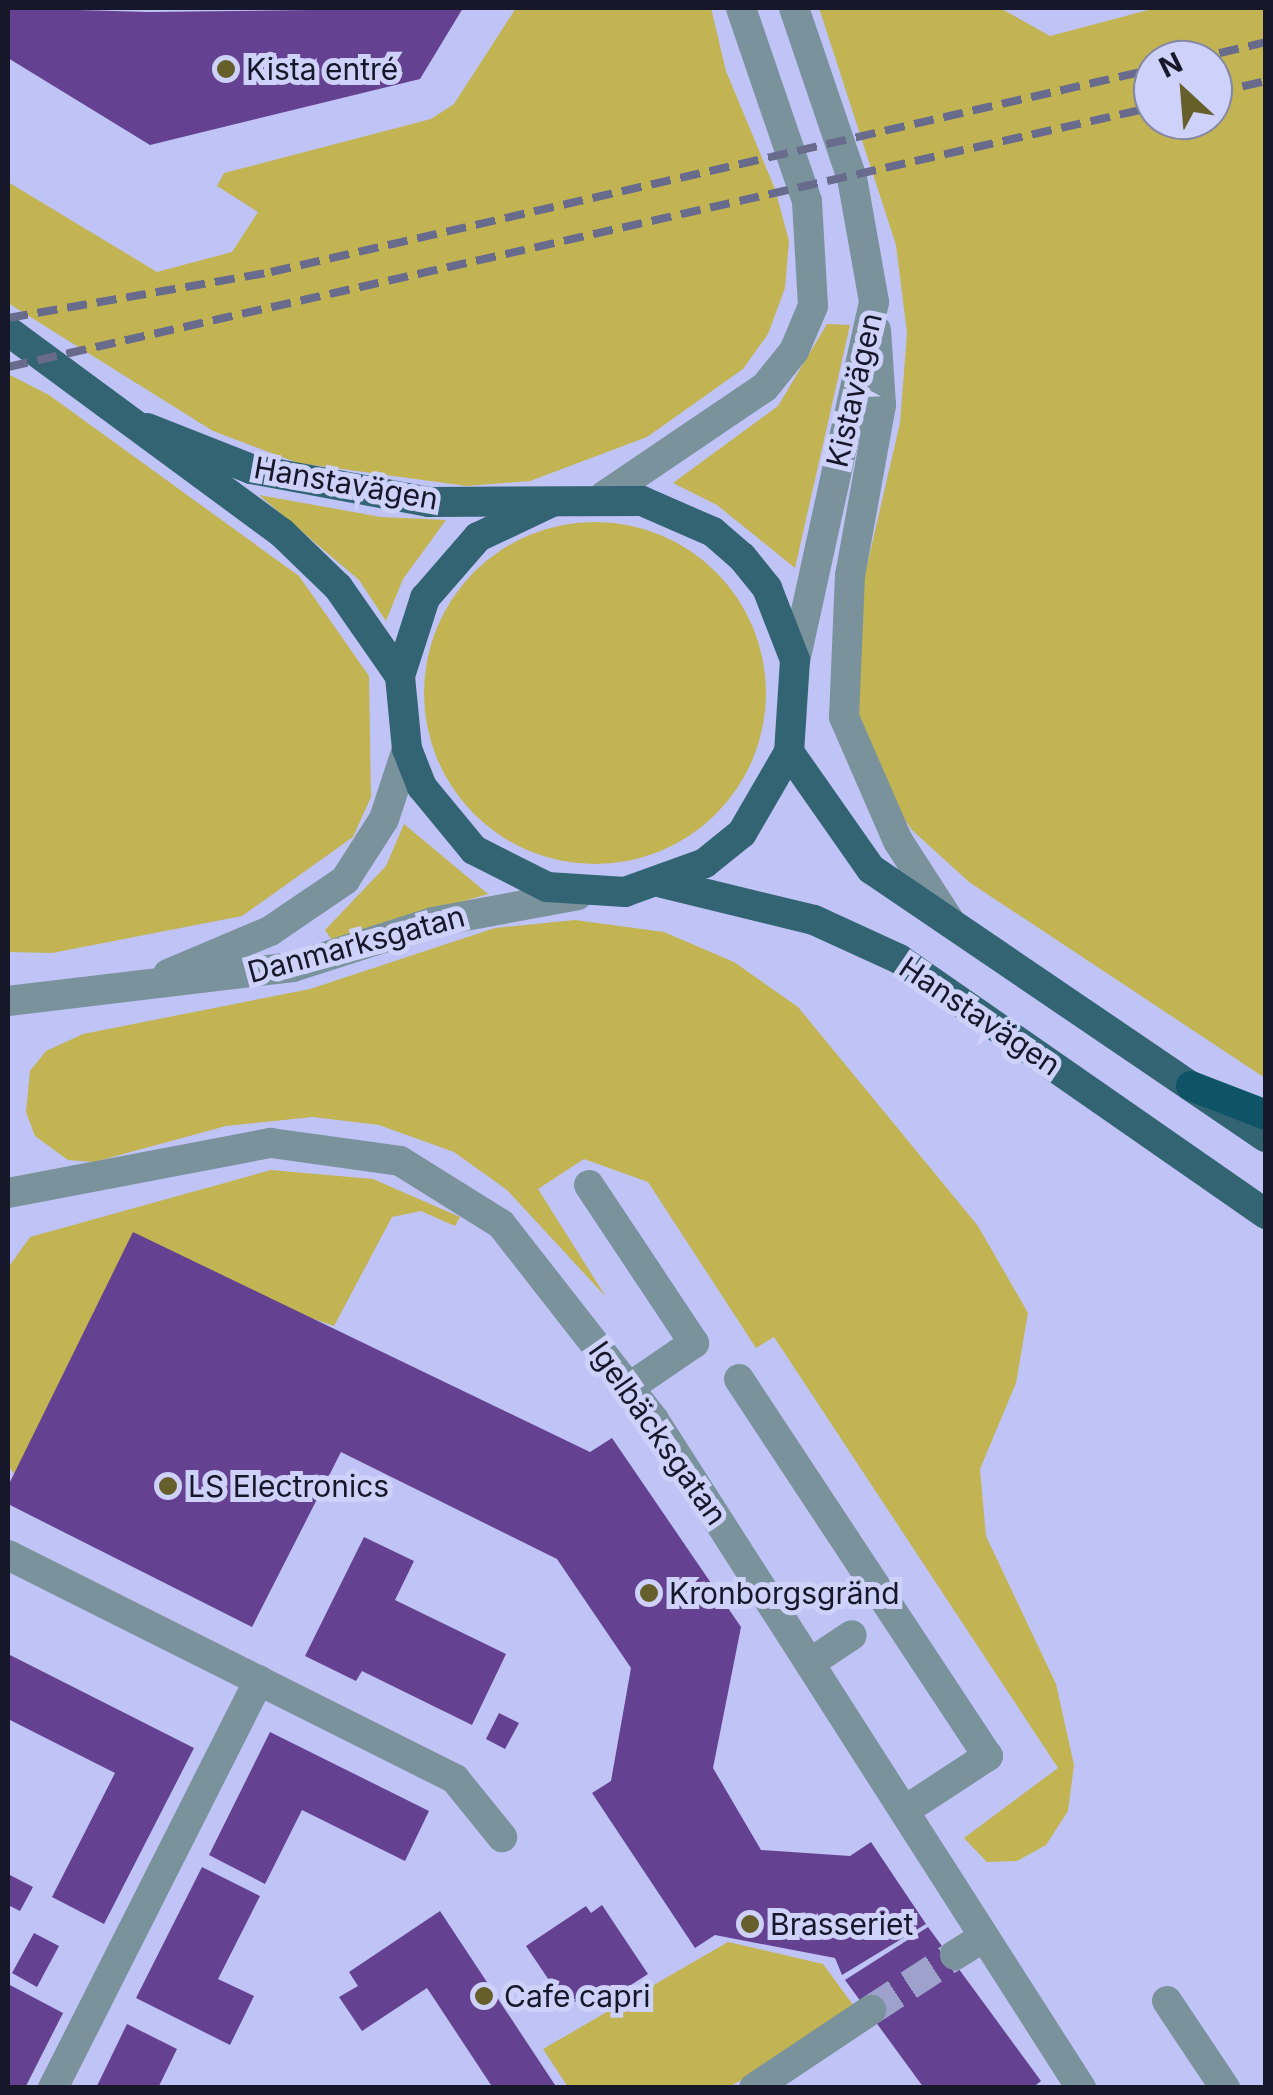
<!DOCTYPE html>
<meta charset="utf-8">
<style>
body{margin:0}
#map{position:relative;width:1273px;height:2095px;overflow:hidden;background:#bfc3f5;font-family:Inter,sans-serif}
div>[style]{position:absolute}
.green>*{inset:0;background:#c2b452}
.round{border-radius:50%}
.building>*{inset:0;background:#644291}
.minor-tunnel>*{height:30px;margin-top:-15px;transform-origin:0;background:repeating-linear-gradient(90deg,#9da1cc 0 30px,transparent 0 45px)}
.minor>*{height:30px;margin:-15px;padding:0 15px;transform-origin:15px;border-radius:15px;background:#79929b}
.major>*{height:30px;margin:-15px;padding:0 15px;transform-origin:15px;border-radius:15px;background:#326474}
.highway>*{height:30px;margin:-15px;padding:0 15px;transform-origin:15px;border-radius:15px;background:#0e5366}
.rail>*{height:8px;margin-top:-4px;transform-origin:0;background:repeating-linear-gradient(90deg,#686b8c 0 20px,transparent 0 30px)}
.dots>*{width:28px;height:28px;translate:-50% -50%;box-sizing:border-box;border:5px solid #ced1fa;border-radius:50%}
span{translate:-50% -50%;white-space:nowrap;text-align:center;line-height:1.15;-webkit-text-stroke:10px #ced1fa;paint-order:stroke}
.poi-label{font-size:30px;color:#161729}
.left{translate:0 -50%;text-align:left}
.street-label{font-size:30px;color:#161729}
.frame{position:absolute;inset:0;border:10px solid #161729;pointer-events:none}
.north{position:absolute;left:1133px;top:40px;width:100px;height:100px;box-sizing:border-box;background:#ced1fa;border:2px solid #8487a6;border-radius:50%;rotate:334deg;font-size:28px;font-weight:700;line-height:40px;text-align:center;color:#161729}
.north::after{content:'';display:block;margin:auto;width:35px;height:45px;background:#665f2b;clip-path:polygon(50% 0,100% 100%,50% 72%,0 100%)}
</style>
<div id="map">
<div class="green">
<i style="clip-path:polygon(516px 8px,711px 8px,726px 71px,775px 189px,789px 241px,785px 288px,768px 334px,743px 369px,647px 437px,530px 481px,467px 486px,298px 463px,213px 431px,8px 303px,8px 182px,157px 272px,232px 252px,258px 212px,217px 186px,224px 173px,431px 119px,454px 104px)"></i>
<i style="clip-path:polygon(evenodd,819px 8px,1000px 8px,1050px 36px,1156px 8px,1265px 8px,1265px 1078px,969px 882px,912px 830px,880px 783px,859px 715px,860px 596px,900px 423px,907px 333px,896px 245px,819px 8px,1153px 60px,1213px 60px,1213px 120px,1153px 120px,1153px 60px)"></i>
<i style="clip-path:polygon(827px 324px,850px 325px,795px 568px,717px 505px,673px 483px,778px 406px)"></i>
<i style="clip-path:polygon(8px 374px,49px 395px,299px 576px,369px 676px,371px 797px,353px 837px,242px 916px,52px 953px,8px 952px)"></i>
<i style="clip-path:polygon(259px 495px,381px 517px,446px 520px,403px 579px,386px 621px,359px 580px)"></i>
<i class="round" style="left:424px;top:522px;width:342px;height:342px"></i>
<i style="clip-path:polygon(404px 824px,488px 894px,332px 940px,325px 930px,386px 866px)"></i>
<i style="clip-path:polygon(575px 920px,664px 932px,734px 962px,798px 1007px,978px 1226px,1028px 1313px,1016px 1383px,980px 1469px,986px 1536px,1056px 1684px,1074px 1765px,1068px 1811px,1046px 1845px,1017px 1861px,987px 1862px,964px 1838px,1058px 1768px,774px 1337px,756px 1348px,648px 1182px,584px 1159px,538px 1189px,606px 1297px,507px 1190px,454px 1152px,379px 1125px,313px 1117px,226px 1126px,94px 1162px,68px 1160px,35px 1136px,26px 1112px,30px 1071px,46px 1051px,83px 1034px,310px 989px,495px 928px)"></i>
<i style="clip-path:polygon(271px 1170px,373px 1179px,460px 1217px,455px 1226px,421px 1211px,392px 1217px,334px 1326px,300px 1314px,42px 1424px,14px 1474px,8px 1465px,8px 1268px,30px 1237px)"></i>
<i style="clip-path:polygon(728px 1942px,823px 1964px,859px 2013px,729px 2087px,568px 2087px,543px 2049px)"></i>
</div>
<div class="building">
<i style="clip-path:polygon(8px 8px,148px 12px,463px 8px,420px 79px,150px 145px,8px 58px)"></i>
<i style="clip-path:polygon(133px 1232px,590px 1452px,612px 1438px,741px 1627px,713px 1768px,761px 1850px,850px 1856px,871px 1842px,926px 1924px,842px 1975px,835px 1958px,715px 1935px,695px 1948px,592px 1793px,611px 1781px,631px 1668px,557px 1559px,341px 1452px,252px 1627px,8px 1504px,8px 1486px)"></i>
<i style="clip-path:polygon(364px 1537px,414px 1561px,395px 1600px,506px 1654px,472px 1725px,362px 1671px,356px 1681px,305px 1656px)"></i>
<i style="clip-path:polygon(8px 1654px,194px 1748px,104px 1924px,52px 1897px,115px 1773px,8px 1719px)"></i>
<i style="clip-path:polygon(499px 1713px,519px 1723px,505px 1749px,486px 1739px)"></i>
<i style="clip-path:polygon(270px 1732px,429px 1811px,405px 1861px,302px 1810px,265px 1884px,209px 1855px)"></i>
<i style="clip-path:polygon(202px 1867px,260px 1896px,218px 1979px,254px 1996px,230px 2045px,136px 1998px)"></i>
<i style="clip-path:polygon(8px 1874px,33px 1887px,20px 1911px,8px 1905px)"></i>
<i style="clip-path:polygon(602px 1905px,648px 1974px,606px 2001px,597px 1987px,567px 2007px,526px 1946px,586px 1906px,591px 1913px)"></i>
<i style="clip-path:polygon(440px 1911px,557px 2088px,493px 2088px,427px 1988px,362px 2031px,339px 1997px,358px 1986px,349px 1972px)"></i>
<i style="clip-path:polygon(928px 1927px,1041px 2081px,1032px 2088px,924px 2088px,845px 1980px)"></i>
<i style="clip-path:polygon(34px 1933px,59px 1946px,37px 1987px,12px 1973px)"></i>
<i style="clip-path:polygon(8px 1984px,63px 2013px,25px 2088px,8px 2088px)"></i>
<i style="clip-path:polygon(127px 2024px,177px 2049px,158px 2088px,96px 2088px)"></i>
</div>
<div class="minor-tunnel">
<i style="left:871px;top:2010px;width:100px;rotate:-33.2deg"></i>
</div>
<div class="minor">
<i style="left:794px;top:8px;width:180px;rotate:71.2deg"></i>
<i style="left:852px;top:178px;width:126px;rotate:79.9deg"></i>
<i style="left:874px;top:302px;width:367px;rotate:102.4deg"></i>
<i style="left:876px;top:330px;width:75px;rotate:86.2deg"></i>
<i style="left:881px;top:405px;width:173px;rotate:100.3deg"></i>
<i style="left:850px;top:575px;width:142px;rotate:92.4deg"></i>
<i style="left:844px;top:717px;width:135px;rotate:66.5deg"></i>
<i style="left:898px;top:841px;width:98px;rotate:57.1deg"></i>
<i style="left:604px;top:496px;width:194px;rotate:-34.1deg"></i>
<i style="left:765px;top:387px;width:46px;rotate:-51.1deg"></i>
<i style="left:794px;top:351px;width:49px;rotate:-67.1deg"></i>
<i style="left:813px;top:306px;width:105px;rotate:-93.3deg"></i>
<i style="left:807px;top:201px;width:204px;rotate:-108.9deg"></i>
<i style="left:168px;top:974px;width:111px;rotate:-22.9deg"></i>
<i style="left:270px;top:931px;width:91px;rotate:-34.2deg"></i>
<i style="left:345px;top:880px;width:72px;rotate:-57.4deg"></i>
<i style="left:384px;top:819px;width:74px;rotate:-71.8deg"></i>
<i style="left:8px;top:1001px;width:287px;rotate:-6.8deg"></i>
<i style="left:293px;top:967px;width:147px;rotate:-17.8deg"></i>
<i style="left:433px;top:922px;width:147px;rotate:-10.5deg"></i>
<i style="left:589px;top:1185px;width:190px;rotate:56.4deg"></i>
<i style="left:694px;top:1343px;width:76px;rotate:145.7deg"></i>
<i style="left:8px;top:1193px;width:268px;rotate:-10.8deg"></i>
<i style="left:271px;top:1143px;width:130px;rotate:7.9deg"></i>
<i style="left:400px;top:1161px;width:119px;rotate:32deg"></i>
<i style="left:501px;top:1224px;width:249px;rotate:52deg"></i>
<i style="left:654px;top:1420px;width:793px;rotate:57.41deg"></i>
<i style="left:739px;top:1379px;width:452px;rotate:56.6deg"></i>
<i style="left:988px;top:1756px;width:100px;rotate:146.8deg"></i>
<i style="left:8px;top:1555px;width:500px;rotate:26.6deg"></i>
<i style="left:455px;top:1779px;width:75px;rotate:51deg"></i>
<i style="left:810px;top:1663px;width:50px;rotate:-33.7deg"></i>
<i style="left:955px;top:1955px;width:34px;rotate:-32deg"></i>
<i style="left:1167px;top:2001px;width:105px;rotate:56.3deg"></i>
<i style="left:53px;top:2088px;width:457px;rotate:-63.2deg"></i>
<i style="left:754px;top:2088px;width:141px;rotate:-33.7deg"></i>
</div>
<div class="major">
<i style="left:8px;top:331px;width:340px;rotate:36.4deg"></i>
<i style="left:282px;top:533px;width:78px;rotate:44deg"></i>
<i style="left:338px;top:587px;width:108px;rotate:55.1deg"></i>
<i style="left:147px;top:428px;width:112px;rotate:21.5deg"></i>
<i style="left:251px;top:469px;width:181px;rotate:10.5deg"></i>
<i style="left:429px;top:502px;width:213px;rotate:-0.3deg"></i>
<i style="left:642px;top:501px;width:77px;rotate:23.6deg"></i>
<i style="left:713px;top:532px;width:38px;rotate:41deg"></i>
<i style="left:742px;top:557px;width:40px;rotate:51deg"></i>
<i style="left:767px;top:588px;width:77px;rotate:68.7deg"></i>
<i style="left:795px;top:660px;width:92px;rotate:93.7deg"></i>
<i style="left:789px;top:752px;width:94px;rotate:120.1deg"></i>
<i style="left:742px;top:833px;width:48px;rotate:141deg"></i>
<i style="left:705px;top:863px;width:85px;rotate:160.1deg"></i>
<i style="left:625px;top:892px;width:78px;rotate:-176.3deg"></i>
<i style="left:547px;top:887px;width:82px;rotate:-153.1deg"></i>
<i style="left:474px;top:850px;width:82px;rotate:-129.5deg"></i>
<i style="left:422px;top:787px;width:41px;rotate:-111.5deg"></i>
<i style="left:407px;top:749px;width:73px;rotate:-95.5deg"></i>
<i style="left:400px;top:676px;width:82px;rotate:-72.2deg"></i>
<i style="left:425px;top:598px;width:81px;rotate:-49deg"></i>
<i style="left:478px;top:537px;width:82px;rotate:-25.3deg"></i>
<i style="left:789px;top:752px;width:143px;rotate:55deg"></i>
<i style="left:871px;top:869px;width:477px;rotate:34.2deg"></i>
<i style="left:662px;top:883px;width:156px;rotate:13.7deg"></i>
<i style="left:814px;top:920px;width:94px;rotate:24.6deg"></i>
<i style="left:899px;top:959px;width:447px;rotate:34.8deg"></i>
</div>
<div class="highway">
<i style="left:1191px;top:1086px;width:80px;rotate:21.1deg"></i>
</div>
<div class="rail">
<i style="left:1190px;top:60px;width:78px;rotate:-13.3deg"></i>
<i style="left:1213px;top:93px;width:54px;rotate:-12.8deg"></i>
<i style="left:8px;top:318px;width:267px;rotate:-9.9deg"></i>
<i style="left:271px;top:272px;width:905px;rotate:-12.96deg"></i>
<i style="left:8px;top:367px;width:1174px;rotate:-12.79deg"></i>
</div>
<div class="dots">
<i style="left:226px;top:69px;background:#665f2b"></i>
<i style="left:168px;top:1486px;background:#665f2b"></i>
<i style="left:649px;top:1593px;background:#665f2b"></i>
<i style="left:750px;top:1924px;background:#665f2b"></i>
<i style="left:484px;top:1996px;background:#665f2b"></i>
</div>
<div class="poi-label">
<span class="left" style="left:246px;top:69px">Kista entré</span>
<span class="left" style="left:188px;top:1486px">LS Electronics</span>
<span class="left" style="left:669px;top:1593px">Kronborgsgränd</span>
<span class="left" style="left:770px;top:1924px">Brasseriet</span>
<span class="left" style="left:504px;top:1996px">Cafe capri</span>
</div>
<div class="street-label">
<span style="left:854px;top:390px;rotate:-77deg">Kistavägen</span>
<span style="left:346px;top:483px;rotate:10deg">Hanstavägen</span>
<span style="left:356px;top:944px;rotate:-15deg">Danmarksgatan</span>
<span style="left:980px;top:1016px;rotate:34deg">Hanstavägen</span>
<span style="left:658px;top:1433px;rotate:55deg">Igelbäcksgatan</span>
</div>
<div class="frame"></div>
<div class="north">N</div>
</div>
